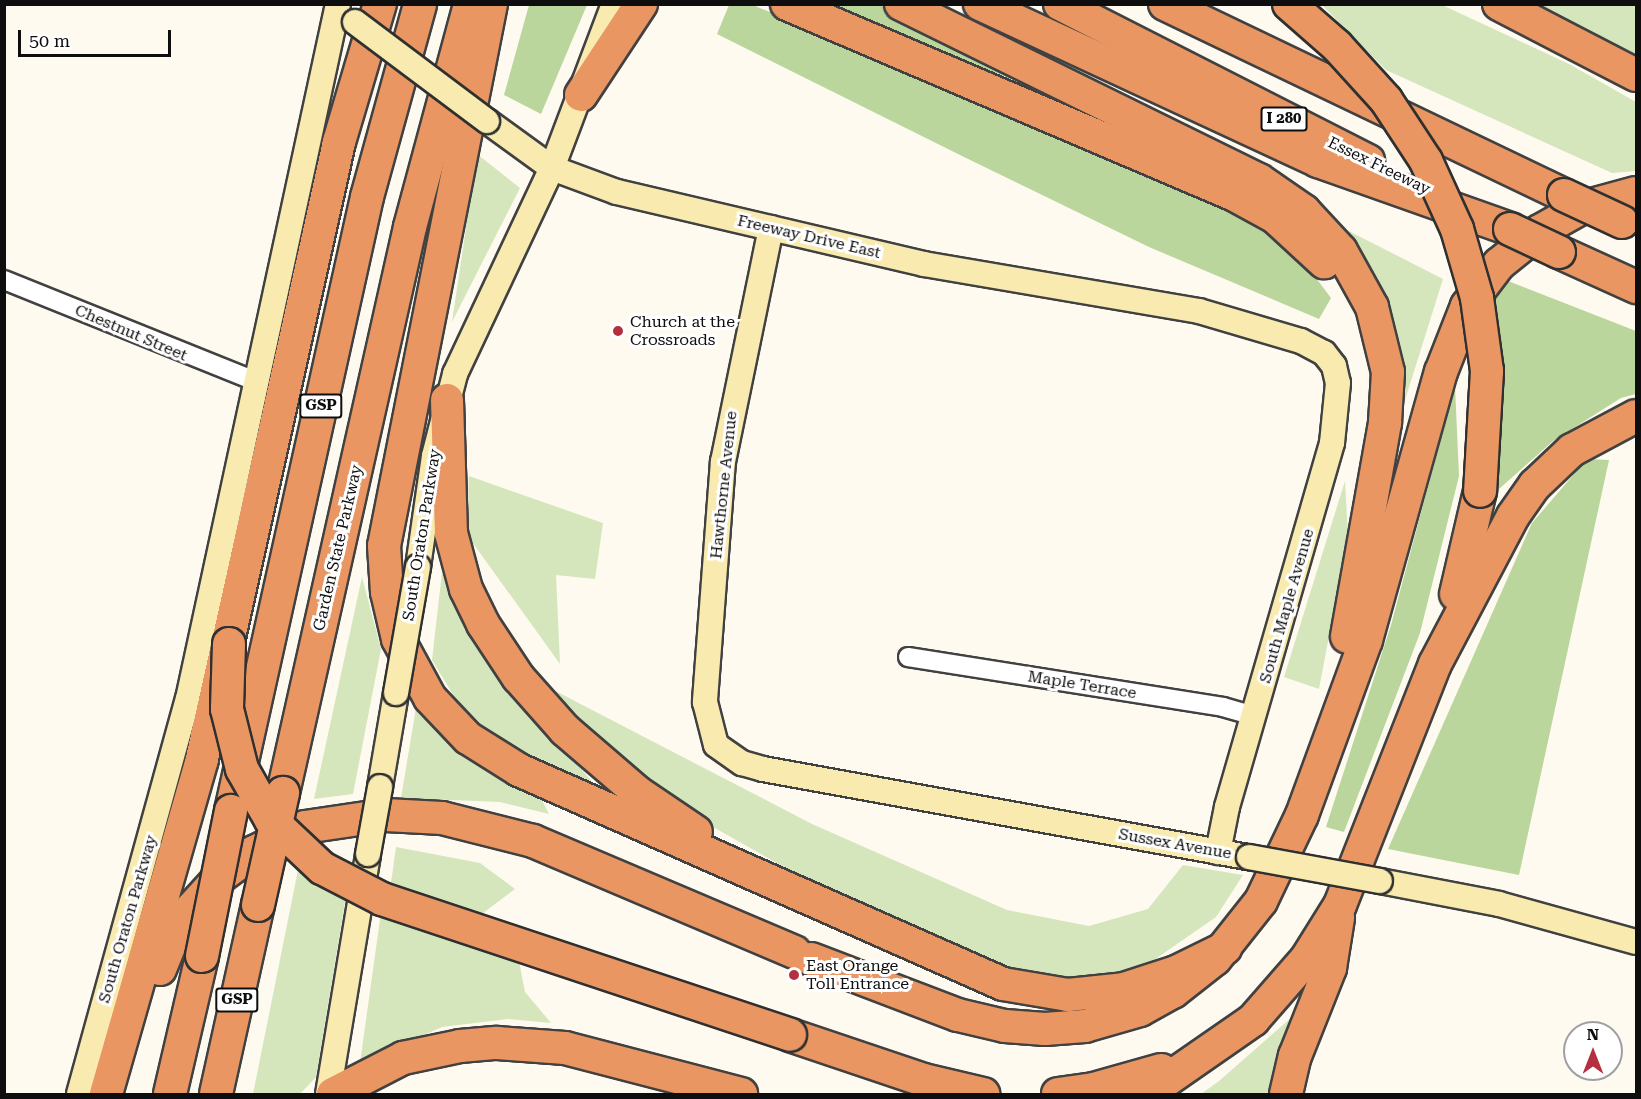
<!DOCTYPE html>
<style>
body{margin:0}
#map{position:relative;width:1641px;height:1099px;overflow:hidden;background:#fefaf0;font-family:"Roboto Serif",serif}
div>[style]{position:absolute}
.green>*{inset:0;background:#d5e6bc}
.forest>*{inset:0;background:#bad69c}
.roads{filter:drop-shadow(2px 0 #414141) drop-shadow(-2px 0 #414141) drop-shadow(0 2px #414141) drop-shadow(0 -2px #414141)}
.street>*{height:18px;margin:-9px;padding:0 9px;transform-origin:9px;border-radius:9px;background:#fff}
.secondary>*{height:24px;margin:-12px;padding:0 12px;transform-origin:12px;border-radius:12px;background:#f9ebb0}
.highway>*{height:32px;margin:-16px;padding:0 16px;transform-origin:16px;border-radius:16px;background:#ea9662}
.bridges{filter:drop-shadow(2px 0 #303030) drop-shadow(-2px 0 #303030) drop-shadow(0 2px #303030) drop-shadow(0 -2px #303030)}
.secondary-bridge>*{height:24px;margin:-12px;padding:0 12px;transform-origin:12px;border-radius:12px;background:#f9ebb0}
.highway-bridge>*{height:32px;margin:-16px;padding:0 16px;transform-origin:16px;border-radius:16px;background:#ea9662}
.dots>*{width:16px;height:16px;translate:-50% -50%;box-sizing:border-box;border:3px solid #fff;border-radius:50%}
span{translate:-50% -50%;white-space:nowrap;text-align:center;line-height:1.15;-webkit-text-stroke:6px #fff;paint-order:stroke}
.shield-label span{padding:2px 4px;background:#fff;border:2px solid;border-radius:4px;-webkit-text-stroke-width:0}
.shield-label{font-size:15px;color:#0e0e0e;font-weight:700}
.street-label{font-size:16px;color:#0e0e0e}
.poi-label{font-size:16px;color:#0e0e0e}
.left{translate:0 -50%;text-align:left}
.frame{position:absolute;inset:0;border:6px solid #0e0e0e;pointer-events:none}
.north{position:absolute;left:1563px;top:1021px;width:60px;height:60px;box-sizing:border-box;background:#fff;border:2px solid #9f9f9f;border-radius:50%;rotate:0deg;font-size:16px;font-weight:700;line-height:24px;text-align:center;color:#0e0e0e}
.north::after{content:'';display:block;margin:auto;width:21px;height:27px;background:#b43040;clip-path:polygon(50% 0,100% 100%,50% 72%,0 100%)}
.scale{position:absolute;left:18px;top:30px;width:153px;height:27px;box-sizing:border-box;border:3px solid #0e0e0e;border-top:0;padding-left:8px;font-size:18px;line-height:21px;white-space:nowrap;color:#0e0e0e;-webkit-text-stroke:4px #fff;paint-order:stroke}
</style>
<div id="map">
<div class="green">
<i style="clip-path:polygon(1322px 5px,1442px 5px,1569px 64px,1636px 102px,1636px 171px,1612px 173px,1386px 70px)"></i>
<i style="clip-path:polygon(1539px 5px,1636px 5px,1636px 56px)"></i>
<i style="clip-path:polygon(477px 154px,520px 188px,452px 322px)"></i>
<i style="clip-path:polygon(1341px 227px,1443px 279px,1400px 416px,1391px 317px)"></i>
<i style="clip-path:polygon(469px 476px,603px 523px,595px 579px,556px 575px,560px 664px,467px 535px)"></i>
<i style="clip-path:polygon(1345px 481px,1348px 536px,1319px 689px,1284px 677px)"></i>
<i style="clip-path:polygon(442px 572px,473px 640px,594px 784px,520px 755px,464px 713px,432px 660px)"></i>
<i style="clip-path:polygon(362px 577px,381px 649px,353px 794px,314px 799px)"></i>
<i style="clip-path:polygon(542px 684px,812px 824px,1007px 910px,1089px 926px,1148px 909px,1183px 865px,1243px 875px,1216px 917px,1144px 967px,1071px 981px,995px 967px,812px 883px,667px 801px)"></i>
<i style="clip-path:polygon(418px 696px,536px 789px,549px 814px,500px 802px,401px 798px)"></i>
<i style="clip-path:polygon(396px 847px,480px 863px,515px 889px,479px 916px,390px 890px)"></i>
<i style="clip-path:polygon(299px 865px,346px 896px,316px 1077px,300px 1094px,253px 1094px)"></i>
<i style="clip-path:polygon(381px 912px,518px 956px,525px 992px,551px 1023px,508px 1019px,442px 1027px,360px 1063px)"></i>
<i style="clip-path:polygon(1292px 1017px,1270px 1094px,1201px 1094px,1219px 1081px)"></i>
</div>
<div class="forest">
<i style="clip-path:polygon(529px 5px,587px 5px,541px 114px,504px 95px)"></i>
<i style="clip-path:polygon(729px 5px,753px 5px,1235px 210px,1289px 242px,1331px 298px,1319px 319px,1149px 247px,962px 156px,717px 34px)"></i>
<i style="clip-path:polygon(820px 5px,880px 5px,1014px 80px,855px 18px)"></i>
<i style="clip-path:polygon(1503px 279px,1636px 331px,1636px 394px,1621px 398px,1553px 441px,1499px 489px,1496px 339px,1491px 297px)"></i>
<i style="clip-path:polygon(1455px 386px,1459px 476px,1420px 633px,1344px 832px,1326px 827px,1391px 625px)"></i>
<i style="clip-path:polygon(1587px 459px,1609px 460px,1519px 875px,1388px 849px,1532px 523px)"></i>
</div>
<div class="roads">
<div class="street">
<i style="left:4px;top:280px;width:274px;rotate:21.9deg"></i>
<i style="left:908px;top:657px;width:319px;rotate:9deg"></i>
<i style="left:1223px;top:707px;width:33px;rotate:16deg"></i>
</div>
<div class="secondary">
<i style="left:487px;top:121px;width:80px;rotate:35.9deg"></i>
<i style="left:552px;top:168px;width:69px;rotate:20.3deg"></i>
<i style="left:617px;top:192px;width:315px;rotate:13.2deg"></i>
<i style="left:924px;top:264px;width:279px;rotate:9.7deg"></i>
<i style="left:1199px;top:311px;width:106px;rotate:16.4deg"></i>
<i style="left:1301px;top:341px;width:26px;rotate:28deg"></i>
<i style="left:1324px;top:353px;width:16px;rotate:52deg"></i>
<i style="left:1334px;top:366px;width:17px;rotate:77deg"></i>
<i style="left:1338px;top:383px;width:60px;rotate:95.7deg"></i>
<i style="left:1332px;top:443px;width:379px;rotate:106.1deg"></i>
<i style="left:1227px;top:807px;width:46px;rotate:101.3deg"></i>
<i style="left:771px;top:228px;width:238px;rotate:101.6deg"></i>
<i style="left:723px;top:461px;width:242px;rotate:94.3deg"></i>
<i style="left:705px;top:702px;width:44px;rotate:75.7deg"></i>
<i style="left:716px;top:745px;width:32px;rotate:35deg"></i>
<i style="left:742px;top:763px;width:22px;rotate:16deg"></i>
<i style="left:763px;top:769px;width:494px;rotate:10.3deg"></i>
<i style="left:418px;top:567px;width:112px;rotate:-81.8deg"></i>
<i style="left:434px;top:456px;width:85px;rotate:-75.6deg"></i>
<i style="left:455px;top:374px;width:228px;rotate:-64.8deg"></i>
<i style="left:552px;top:168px;width:175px;rotate:-69.3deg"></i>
<i style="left:380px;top:787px;width:95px;rotate:-80.3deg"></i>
<i style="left:1380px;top:881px;width:121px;rotate:10.9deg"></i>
<i style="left:1499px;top:904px;width:142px;rotate:15.5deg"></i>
<i style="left:79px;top:1094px;width:410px;rotate:-74.6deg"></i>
<i style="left:188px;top:699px;width:711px;rotate:-77.82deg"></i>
<i style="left:328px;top:1094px;width:243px;rotate:-80.5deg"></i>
</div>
<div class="highway">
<i style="left:491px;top:4px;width:552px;rotate:101.17deg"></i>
<i style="left:384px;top:546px;width:46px;rotate:86.3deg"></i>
<i style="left:387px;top:592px;width:48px;rotate:76.8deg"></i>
<i style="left:398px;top:639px;width:67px;rotate:61.5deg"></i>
<i style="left:430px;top:698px;width:55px;rotate:46.5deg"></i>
<i style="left:468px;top:738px;width:60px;rotate:32.1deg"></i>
<i style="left:519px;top:770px;width:529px;rotate:23.85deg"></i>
<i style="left:1003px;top:984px;width:66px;rotate:9.6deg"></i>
<i style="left:1068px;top:995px;width:56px;rotate:-6.1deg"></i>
<i style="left:1124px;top:989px;width:55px;rotate:-18.1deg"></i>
<i style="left:1176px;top:972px;width:55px;rotate:-26.1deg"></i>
<i style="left:787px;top:4px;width:483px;rotate:23.1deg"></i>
<i style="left:1231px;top:193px;width:50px;rotate:28.6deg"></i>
<i style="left:1275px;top:217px;width:67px;rotate:42.6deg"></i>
<i style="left:901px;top:4px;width:399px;rotate:26.2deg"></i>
<i style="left:1259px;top:180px;width:55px;rotate:34.6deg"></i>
<i style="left:1304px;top:211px;width:54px;rotate:47.2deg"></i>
<i style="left:1341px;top:251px;width:64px;rotate:61deg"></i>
<i style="left:1372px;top:307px;width:67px;rotate:76.2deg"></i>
<i style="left:1388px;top:372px;width:51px;rotate:93.4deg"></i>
<i style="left:1385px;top:423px;width:217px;rotate:100.1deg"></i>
<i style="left:980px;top:4px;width:373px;rotate:24.9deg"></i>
<i style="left:1318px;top:161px;width:204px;rotate:19.5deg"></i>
<i style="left:1060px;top:4px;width:346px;rotate:27deg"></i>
<i style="left:1165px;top:4px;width:442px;rotate:25.6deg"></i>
<i style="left:1499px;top:4px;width:154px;rotate:27.4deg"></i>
<i style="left:581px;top:95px;width:109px;rotate:-56.6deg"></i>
<i style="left:1559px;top:252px;width:85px;rotate:24.4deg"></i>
<i style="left:447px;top:400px;width:133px;rotate:88.3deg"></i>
<i style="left:451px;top:533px;width:58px;rotate:75deg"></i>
<i style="left:466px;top:589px;width:39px;rotate:64deg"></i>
<i style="left:483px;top:624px;width:64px;rotate:56.6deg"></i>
<i style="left:518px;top:677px;width:71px;rotate:48.4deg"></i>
<i style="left:565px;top:730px;width:95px;rotate:40.7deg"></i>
<i style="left:637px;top:792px;width:71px;rotate:34.1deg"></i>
<i style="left:1456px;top:594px;width:106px;rotate:-76.9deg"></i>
<i style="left:283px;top:793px;width:580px;rotate:-77.35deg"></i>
<i style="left:410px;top:227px;width:231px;rotate:-74.9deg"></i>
<i style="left:231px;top:811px;width:629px;rotate:-77.51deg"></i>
<i style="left:367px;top:197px;width:200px;rotate:-74.6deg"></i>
<i style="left:811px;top:959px;width:157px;rotate:20.9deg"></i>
<i style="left:958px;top:1015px;width:48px;rotate:13.2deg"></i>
<i style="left:1005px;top:1026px;width:40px;rotate:4.3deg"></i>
<i style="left:1045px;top:1029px;width:40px;rotate:-4.3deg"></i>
<i style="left:1085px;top:1026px;width:57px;rotate:-16.2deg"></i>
<i style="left:1140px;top:1010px;width:38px;rotate:-29deg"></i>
<i style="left:1173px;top:992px;width:53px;rotate:-38.2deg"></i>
<i style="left:1215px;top:959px;width:74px;rotate:-51.6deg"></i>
<i style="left:1261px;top:901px;width:95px;rotate:-64.5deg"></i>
<i style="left:1302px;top:815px;width:186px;rotate:-69.9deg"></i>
<i style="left:1366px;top:640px;width:278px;rotate:-74.4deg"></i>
<i style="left:1441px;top:372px;width:71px;rotate:-68.5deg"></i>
<i style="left:1467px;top:306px;width:53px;rotate:-52.7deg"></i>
<i style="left:1499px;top:264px;width:53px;rotate:-38.8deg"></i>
<i style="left:1540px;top:231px;width:47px;rotate:-29.3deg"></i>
<i style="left:1581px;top:208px;width:57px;rotate:-15.3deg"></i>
<i style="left:160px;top:969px;width:38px;rotate:-68deg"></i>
<i style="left:174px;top:934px;width:30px;rotate:-56deg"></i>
<i style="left:191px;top:909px;width:45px;rotate:-47.7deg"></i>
<i style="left:221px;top:876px;width:41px;rotate:-36deg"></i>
<i style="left:254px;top:852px;width:57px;rotate:-26.1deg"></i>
<i style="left:305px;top:827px;width:82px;rotate:-8.4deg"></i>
<i style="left:386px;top:815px;width:56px;rotate:3.1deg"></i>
<i style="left:442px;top:818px;width:94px;rotate:14.2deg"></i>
<i style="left:533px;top:841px;width:284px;rotate:23deg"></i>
<i style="left:790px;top:1035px;width:141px;rotate:18.6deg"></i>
<i style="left:924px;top:1080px;width:61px;rotate:13.3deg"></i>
<i style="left:106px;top:1094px;width:348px;rotate:-74deg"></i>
<i style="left:202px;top:759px;width:632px;rotate:-77.48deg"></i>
<i style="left:339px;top:142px;width:144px;rotate:-73.5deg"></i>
<i style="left:170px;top:1094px;width:142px;rotate:-76.9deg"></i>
<i style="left:216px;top:1094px;width:194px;rotate:-77.5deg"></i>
<i style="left:333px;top:1094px;width:79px;rotate:-27.2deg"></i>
<i style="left:403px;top:1058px;width:58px;rotate:-11.9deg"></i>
<i style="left:460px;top:1046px;width:37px;rotate:-5deg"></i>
<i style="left:497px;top:1043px;width:68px;rotate:4.2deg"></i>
<i style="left:565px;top:1048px;width:182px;rotate:14.6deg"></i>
<i style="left:1058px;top:1094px;width:36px;rotate:-8deg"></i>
<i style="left:1094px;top:1089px;width:70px;rotate:-15.8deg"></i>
<i style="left:1138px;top:1094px;width:22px;rotate:-22deg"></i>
<i style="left:1158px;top:1086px;width:116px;rotate:-34.8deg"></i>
<i style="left:1253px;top:1020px;width:82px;rotate:-48.9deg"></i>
<i style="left:1307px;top:958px;width:62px;rotate:-58.1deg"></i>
<i style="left:1340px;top:905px;width:259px;rotate:-68.5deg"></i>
<i style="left:1435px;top:664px;width:167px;rotate:-62.2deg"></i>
<i style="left:1513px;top:516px;width:38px;rotate:-55deg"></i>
<i style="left:1535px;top:485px;width:51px;rotate:-43.4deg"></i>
<i style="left:1572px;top:450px;width:72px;rotate:-28deg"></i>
<i style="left:1286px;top:1094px;width:39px;rotate:-77deg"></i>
<i style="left:1295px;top:1056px;width:95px;rotate:-68.3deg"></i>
<i style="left:1330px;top:968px;width:51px;rotate:-80.9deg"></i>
</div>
</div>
<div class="bridges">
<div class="secondary-bridge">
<i style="left:355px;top:22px;width:165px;rotate:36.9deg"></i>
<i style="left:396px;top:693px;width:128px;rotate:-80.1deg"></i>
<i style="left:368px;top:854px;width:68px;rotate:-79.8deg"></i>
<i style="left:1249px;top:857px;width:133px;rotate:10.4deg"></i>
</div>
<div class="highway-bridge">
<i style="left:1289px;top:4px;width:64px;rotate:41.2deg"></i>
<i style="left:1337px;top:46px;width:73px;rotate:47.8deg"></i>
<i style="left:1386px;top:100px;width:73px;rotate:56.7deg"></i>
<i style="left:1426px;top:161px;width:75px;rotate:65.5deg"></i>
<i style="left:1457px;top:229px;width:72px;rotate:73.8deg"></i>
<i style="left:1477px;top:298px;width:74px;rotate:82.2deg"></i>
<i style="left:1487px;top:371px;width:120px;rotate:93.3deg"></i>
<i style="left:1564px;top:195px;width:64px;rotate:25deg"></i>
<i style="left:1510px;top:229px;width:54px;rotate:25.1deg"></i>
<i style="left:229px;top:644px;width:65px;rotate:91.8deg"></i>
<i style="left:227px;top:709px;width:62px;rotate:76deg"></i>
<i style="left:242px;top:769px;width:59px;rotate:60.4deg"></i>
<i style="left:271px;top:820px;width:70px;rotate:43.3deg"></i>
<i style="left:322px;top:868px;width:68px;rotate:27.3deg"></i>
<i style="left:382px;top:899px;width:430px;rotate:18.4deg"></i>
<i style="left:258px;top:905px;width:115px;rotate:-77.4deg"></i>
<i style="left:202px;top:956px;width:148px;rotate:-78.7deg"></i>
</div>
</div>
<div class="dots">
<i style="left:618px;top:331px;background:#b43040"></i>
<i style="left:794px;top:975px;background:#b43040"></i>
</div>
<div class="shield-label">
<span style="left:1284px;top:119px">I 280</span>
<span style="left:321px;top:406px">GSP</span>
<span style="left:237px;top:1000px">GSP</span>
</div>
<div class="street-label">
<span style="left:1379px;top:166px;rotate:26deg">Essex Freeway</span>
<span style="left:809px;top:237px;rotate:13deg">Freeway Drive East</span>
<span style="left:131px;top:333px;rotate:23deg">Chestnut Street</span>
<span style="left:724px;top:485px;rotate:-84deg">Hawthorne Avenue</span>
<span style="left:422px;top:535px;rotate:-81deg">South Oraton Parkway</span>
<span style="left:338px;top:548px;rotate:-77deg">Garden State Parkway</span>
<span style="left:1287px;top:606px;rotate:-74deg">South Maple Avenue</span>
<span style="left:1082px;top:685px;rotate:9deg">Maple Terrace</span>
<span style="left:1175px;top:844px;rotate:10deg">Sussex Avenue</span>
<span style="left:128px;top:919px;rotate:-74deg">South Oraton Parkway</span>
</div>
<div class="poi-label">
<span class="left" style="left:630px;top:331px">Church at the<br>Crossroads</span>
<span class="left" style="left:806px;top:975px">East Orange<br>Toll Entrance</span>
</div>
<div class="frame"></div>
<div class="north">N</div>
<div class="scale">50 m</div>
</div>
